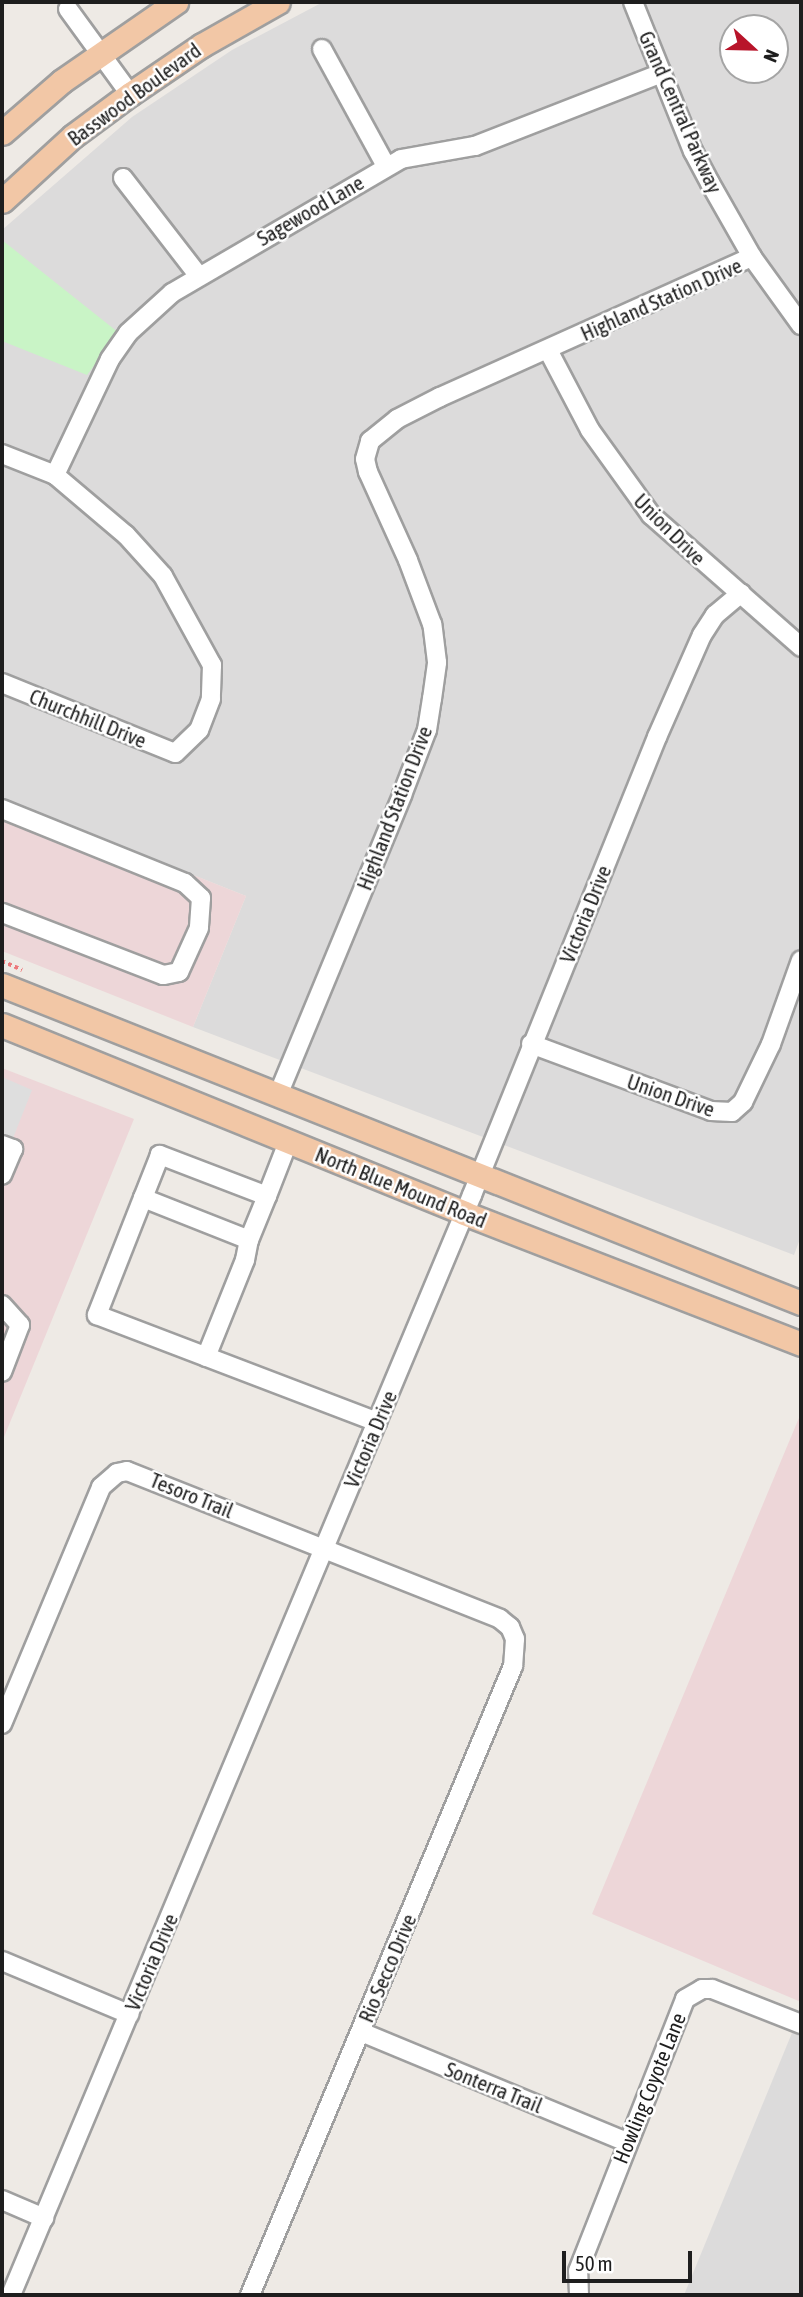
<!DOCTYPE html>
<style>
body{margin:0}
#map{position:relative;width:803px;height:2297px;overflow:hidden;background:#eeeae5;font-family:"Asap Condensed",sans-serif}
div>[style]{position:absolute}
.residential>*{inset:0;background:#dcdbdb}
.commercial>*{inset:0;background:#edd6d8}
.park>*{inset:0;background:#c9f4c6}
.parking>*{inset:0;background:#dedede}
.path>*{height:3.5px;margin-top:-1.75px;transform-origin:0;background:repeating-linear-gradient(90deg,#ec797c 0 3.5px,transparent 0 7px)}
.roads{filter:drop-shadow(2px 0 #9f9f9f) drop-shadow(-2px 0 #9f9f9f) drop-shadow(0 2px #9f9f9f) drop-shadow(0 -2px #9f9f9f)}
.minor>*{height:18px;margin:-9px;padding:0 9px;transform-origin:9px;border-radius:9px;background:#fff}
.major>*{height:23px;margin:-11.5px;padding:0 11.5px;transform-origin:11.5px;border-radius:11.5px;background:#f2c7a6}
span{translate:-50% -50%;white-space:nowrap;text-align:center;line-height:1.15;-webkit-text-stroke:5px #fff;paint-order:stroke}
.street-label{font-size:21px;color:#1e1e1e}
.frame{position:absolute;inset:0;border:4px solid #1e1e1e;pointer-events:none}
.north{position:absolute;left:719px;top:14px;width:70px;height:70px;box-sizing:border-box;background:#fff;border:2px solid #a5a5a5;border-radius:50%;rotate:112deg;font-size:19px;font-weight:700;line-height:28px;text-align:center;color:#1e1e1e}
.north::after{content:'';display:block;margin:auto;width:24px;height:32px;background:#b8142a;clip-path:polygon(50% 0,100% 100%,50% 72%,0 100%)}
.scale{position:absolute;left:562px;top:2251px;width:130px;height:32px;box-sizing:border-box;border:4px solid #1e1e1e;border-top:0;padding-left:9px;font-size:21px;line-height:24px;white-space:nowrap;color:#1e1e1e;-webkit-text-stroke:5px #fff;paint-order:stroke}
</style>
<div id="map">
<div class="residential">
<i style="clip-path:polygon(evenodd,323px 2px,801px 2px,801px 1236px,794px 1255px,193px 1027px,246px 896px,2px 799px,2px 230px,132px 117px,232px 50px,323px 2px,733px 28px,775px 28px,775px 70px,733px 70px,733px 28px)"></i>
<i style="clip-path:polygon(801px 2011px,801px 2295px,684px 2295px)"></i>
</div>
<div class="commercial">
<i style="clip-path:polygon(2px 799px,246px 896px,193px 1027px,2px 951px)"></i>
<i style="clip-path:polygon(2px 1068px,134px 1119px,2px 1442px)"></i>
<i style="clip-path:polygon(801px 1413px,801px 2002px,592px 1914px)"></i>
</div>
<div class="park">
<i style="clip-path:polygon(2px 240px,119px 333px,87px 375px,2px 341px)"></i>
</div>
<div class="parking">
<i style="clip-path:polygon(2px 1077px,32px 1090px,2px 1166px)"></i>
</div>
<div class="path">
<i style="left:2px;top:961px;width:22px;rotate:24deg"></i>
</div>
<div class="roads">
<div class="minor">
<i style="left:633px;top:2px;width:161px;rotate:68.1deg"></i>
<i style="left:693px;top:151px;width:36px;rotate:62deg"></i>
<i style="left:710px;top:183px;width:85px;rotate:60.4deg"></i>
<i style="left:752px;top:257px;width:84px;rotate:54.2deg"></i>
<i style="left:68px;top:9px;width:105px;rotate:53.9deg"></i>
<i style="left:322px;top:49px;width:133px;rotate:61.3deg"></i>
<i style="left:123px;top:178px;width:123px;rotate:52.3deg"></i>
<i style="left:548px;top:350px;width:90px;rotate:62.3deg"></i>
<i style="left:590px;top:430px;width:105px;rotate:54.3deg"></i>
<i style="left:651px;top:515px;width:200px;rotate:41.3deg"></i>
<i style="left:2px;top:454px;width:57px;rotate:21.6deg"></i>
<i style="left:55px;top:475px;width:93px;rotate:40.2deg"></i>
<i style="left:126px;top:535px;width:55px;rotate:47.9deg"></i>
<i style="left:163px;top:576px;width:102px;rotate:61.2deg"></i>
<i style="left:212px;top:665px;width:34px;rotate:92deg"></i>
<i style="left:211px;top:699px;width:33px;rotate:111deg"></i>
<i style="left:199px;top:730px;width:33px;rotate:136deg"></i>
<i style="left:175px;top:753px;width:187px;rotate:-158deg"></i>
<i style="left:55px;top:475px;width:128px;rotate:-64.6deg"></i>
<i style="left:110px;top:359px;width:32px;rotate:-55deg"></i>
<i style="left:128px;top:333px;width:59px;rotate:-42.3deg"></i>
<i style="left:172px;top:293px;width:265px;rotate:-30.3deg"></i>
<i style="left:401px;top:159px;width:75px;rotate:-10deg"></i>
<i style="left:475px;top:146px;width:201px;rotate:-21.3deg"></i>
<i style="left:2px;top:809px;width:197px;rotate:22deg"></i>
<i style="left:185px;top:883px;width:22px;rotate:43deg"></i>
<i style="left:201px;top:898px;width:30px;rotate:94deg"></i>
<i style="left:199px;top:928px;width:48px;rotate:114.4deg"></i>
<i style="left:179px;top:972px;width:16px;rotate:169deg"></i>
<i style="left:163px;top:975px;width:173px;rotate:-158.9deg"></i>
<i style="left:531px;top:1044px;width:192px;rotate:20.4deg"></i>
<i style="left:711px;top:1111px;width:21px;rotate:3deg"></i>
<i style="left:732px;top:1112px;width:15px;rotate:-42deg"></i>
<i style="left:743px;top:1102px;width:64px;rotate:-64.2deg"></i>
<i style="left:771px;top:1044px;width:89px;rotate:-70.3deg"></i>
<i style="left:278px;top:1095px;width:325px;rotate:-67.5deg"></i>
<i style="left:402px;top:795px;width:70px;rotate:-69deg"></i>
<i style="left:427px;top:730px;width:31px;rotate:-81deg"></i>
<i style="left:432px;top:699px;width:37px;rotate:-82deg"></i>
<i style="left:437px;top:662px;width:38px;rotate:-97deg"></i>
<i style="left:432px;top:624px;width:68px;rotate:-110.6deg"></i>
<i style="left:408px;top:560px;width:97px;rotate:-114.4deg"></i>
<i style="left:368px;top:472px;width:13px;rotate:-103deg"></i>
<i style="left:365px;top:459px;width:19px;rotate:-74deg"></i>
<i style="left:370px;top:441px;width:35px;rotate:-39deg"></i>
<i style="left:397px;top:419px;width:48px;rotate:-27.1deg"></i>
<i style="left:440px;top:397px;width:342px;rotate:-24.2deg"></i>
<i style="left:2px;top:1145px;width:12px;rotate:20deg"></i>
<i style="left:13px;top:1149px;width:28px;rotate:113deg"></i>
<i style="left:267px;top:1196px;width:115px;rotate:-159deg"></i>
<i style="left:160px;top:1155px;width:46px;rotate:111.6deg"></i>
<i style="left:143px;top:1198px;width:114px;rotate:21.6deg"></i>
<i style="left:249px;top:1240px;width:48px;rotate:-67.8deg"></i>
<i style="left:267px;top:1196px;width:58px;rotate:-68.7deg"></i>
<i style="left:143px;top:1198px;width:126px;rotate:111.5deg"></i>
<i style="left:97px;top:1315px;width:300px;rotate:20.9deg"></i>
<i style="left:2px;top:1305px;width:27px;rotate:48deg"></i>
<i style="left:20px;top:1325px;width:50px;rotate:111deg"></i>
<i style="left:206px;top:1357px;width:105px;rotate:-68.1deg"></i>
<i style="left:245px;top:1260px;width:20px;rotate:-79deg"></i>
<i style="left:2px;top:1724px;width:257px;rotate:-67.3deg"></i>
<i style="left:101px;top:1487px;width:21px;rotate:-41deg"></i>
<i style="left:117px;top:1473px;width:10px;rotate:-11deg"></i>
<i style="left:127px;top:1471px;width:401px;rotate:21.6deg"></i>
<i style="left:500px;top:1619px;width:13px;rotate:39deg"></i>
<i style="left:510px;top:1627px;width:13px;rotate:67deg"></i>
<i style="left:515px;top:1639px;width:27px;rotate:94deg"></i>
<i style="left:513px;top:1666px;width:682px;rotate:112.69deg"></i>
<i style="left:2px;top:1961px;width:138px;rotate:22.7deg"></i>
<i style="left:361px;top:2032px;width:288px;rotate:22.5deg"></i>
<i style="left:2px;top:2200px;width:46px;rotate:23.2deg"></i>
<i style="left:11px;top:2295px;width:1193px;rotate:-67.26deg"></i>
<i style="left:472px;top:1195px;width:494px;rotate:-68deg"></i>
<i style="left:657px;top:737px;width:111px;rotate:-66.2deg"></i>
<i style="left:702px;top:635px;width:24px;rotate:-57deg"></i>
<i style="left:715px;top:615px;width:34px;rotate:-40deg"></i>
<i style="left:579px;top:2295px;width:24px;rotate:-92deg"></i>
<i style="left:578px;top:2271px;width:292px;rotate:-68.5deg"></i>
<i style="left:685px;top:1999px;width:20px;rotate:-30deg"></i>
<i style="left:702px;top:1989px;width:10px"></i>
<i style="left:712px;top:1989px;width:96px;rotate:21.5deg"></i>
</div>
<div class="major">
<i style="left:2px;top:133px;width:79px;rotate:-40.9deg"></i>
<i style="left:62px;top:81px;width:139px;rotate:-34.7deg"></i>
<i style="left:2px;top:201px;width:96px;rotate:-42.5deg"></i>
<i style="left:73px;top:136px;width:71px;rotate:-36.4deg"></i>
<i style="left:130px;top:94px;width:87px;rotate:-34.2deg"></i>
<i style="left:202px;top:45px;width:87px;rotate:-29.5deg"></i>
<i style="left:2px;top:985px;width:860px;rotate:21.7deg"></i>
<i style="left:2px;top:1025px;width:499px;rotate:22.1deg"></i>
<i style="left:464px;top:1213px;width:362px;rotate:21.2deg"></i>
</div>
</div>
<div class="street-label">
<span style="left:134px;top:94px;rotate:-36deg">Basswood Boulevard</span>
<span style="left:681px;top:112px;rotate:66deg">Grand Central Parkway</span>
<span style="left:310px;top:210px;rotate:-30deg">Sagewood Lane</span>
<span style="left:661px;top:299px;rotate:-24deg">Highland Station Drive</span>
<span style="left:670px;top:529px;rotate:45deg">Union Drive</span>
<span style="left:88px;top:718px;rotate:22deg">Churchhill Drive</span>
<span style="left:394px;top:808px;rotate:-69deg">Highland Station Drive</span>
<span style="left:585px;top:914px;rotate:-68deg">Victoria Drive</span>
<span style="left:671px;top:1095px;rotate:19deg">Union Drive</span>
<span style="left:401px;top:1187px;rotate:22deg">North Blue Mound Road</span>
<span style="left:370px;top:1439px;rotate:-67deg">Victoria Drive</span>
<span style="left:192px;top:1495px;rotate:22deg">Tesoro Trail</span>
<span style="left:151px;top:1962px;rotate:-67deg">Victoria Drive</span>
<span style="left:387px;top:1968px;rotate:-67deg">Rio Secco Drive</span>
<span style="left:494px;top:2087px;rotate:22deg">Sonterra Trail</span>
<span style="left:649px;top:2088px;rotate:-68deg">Howling Coyote Lane</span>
</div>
<div class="frame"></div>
<div class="north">N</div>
<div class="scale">50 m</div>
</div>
